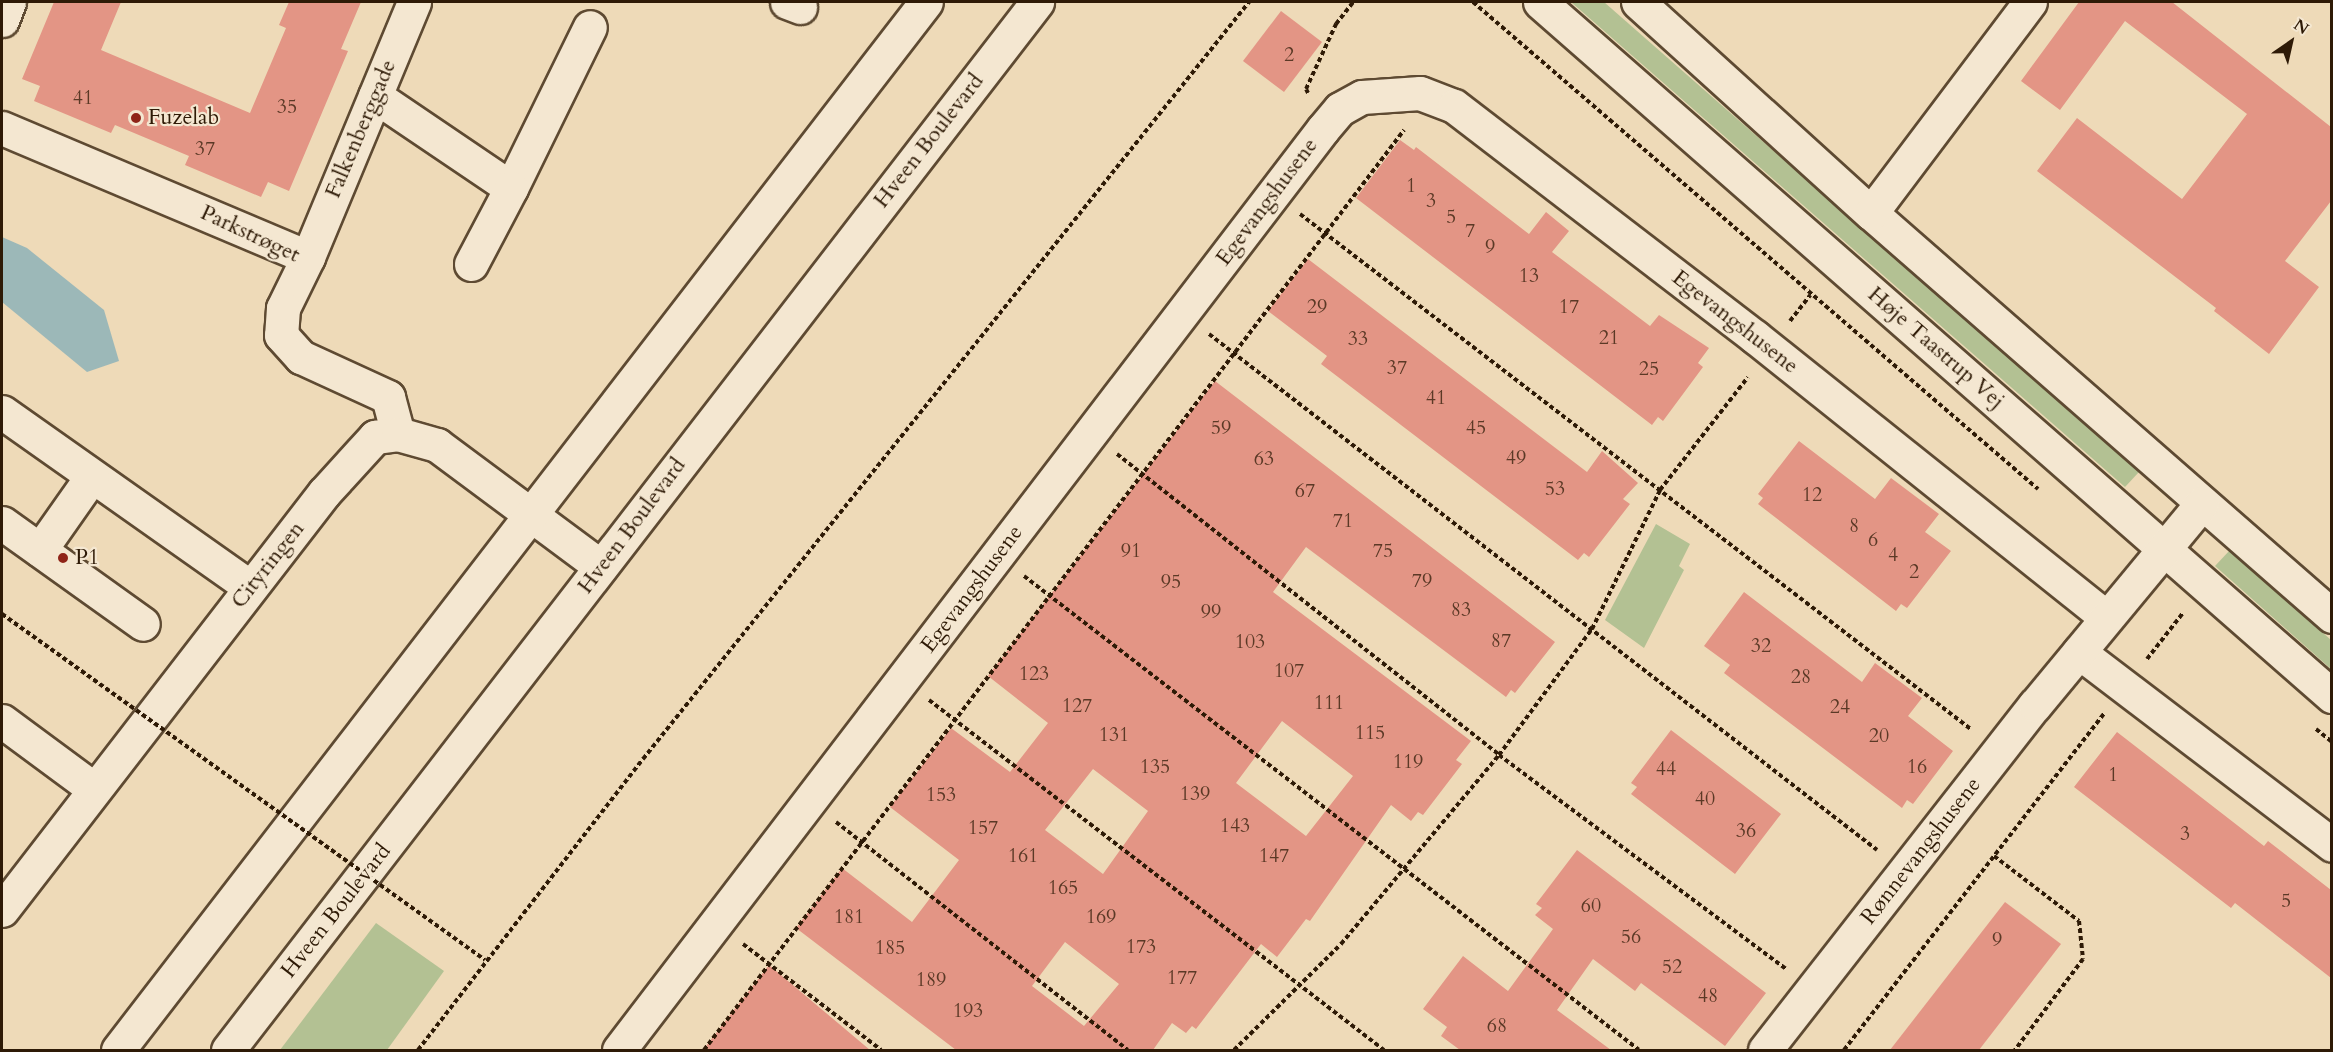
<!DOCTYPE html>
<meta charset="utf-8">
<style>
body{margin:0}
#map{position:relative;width:2333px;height:1052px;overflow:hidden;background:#eedab8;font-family:Cardo,serif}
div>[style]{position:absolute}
.green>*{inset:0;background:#b3c193}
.water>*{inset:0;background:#9cb8b8}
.building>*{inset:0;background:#e39585}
.path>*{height:4px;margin-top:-2px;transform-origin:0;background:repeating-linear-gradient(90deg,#2e1a06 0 4.5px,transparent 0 7.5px)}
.roads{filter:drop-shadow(2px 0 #5e4a32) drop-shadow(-2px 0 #5e4a32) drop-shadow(0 2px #5e4a32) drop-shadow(0 -2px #5e4a32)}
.minor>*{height:33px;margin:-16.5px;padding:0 16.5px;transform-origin:16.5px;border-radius:16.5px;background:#f4e7d1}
.path-bridge>*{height:4px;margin-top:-2px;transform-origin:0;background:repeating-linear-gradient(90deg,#2e1a06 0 4.5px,transparent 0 7.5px)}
.dots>*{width:16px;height:16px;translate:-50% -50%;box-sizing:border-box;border:3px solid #f4e7d1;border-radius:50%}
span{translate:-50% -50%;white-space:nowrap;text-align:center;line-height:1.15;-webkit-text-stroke:4.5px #f4e7d1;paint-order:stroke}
.number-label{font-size:20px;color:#5b3926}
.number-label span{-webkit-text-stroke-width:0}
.poi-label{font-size:22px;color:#2e1a06}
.left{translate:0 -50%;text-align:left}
.street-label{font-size:22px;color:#2e1a06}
.frame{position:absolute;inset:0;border:3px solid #2e1a06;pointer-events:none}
.north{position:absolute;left:2261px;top:12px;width:60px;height:60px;-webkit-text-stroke:4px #f4e7d1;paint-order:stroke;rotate:34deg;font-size:16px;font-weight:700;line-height:24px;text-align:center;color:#2e1a06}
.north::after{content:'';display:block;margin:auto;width:21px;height:27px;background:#2e1a06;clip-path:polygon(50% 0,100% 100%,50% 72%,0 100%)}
</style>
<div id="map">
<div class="green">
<i style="clip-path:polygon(1571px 2px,1604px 2px,2139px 472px,2125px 487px)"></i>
<i style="clip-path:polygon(1656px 524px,1690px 544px,1679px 566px,1684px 570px,1644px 648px,1605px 620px)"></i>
<i style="clip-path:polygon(2230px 550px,2331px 640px,2331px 669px,2215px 566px)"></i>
<i style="clip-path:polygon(376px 923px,444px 971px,387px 1050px,280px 1050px)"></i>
</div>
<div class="water">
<i style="clip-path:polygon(2px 237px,27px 248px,104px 310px,119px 361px,87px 372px,2px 302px)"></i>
</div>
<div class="building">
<i style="clip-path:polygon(54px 2px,121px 2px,101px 50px,250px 113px,286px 28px,279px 25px,289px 2px,361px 2px,341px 49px,348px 51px,289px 191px,268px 182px,261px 197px,185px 165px,189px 156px,115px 125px,111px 133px,34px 101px,40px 86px,22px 79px)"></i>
<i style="clip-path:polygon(2079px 2px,2172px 2px,2331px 127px,2331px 201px,2285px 261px,2319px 287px,2269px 354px,2214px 311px,2216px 308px,2037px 171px,2077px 118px,2182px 199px,2247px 114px,2125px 21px,2060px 110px,2021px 81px)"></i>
<i style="clip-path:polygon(1281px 11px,1322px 42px,1284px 92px,1243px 61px)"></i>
<i style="clip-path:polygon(1400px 140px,1414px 150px,1416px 147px,1529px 234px,1546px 212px,1569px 231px,1552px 252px,1650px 326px,1659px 315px,1709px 348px,1698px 363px,1703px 367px,1663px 421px,1658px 417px,1652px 425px,1356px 198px)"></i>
<i style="clip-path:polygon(1308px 259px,1587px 472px,1602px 451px,1638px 483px,1623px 499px,1630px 504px,1589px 557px,1584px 553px,1578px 560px,1321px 364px,1327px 356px,1268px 311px)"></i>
<i style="clip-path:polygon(evenodd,1215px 381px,1555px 642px,1515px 693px,1511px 690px,1506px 697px,1306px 547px,1273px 592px,1471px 741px,1456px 760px,1462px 764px,1423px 815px,1418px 812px,1411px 821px,1391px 805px,1310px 921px,1306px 919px,1277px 957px,1261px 944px,1196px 1029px,1192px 1026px,1186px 1033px,1172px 1023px,1153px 1050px,956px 1050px,796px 928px,842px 868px,912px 922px,959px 860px,890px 807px,951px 728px,1010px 772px,1048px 723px,988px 676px,1215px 381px,1282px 721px,1353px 776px,1306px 836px,1236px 783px,1282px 721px,1215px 381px,1093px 769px,1148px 811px,1103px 874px,1045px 830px,1093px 769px,1215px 381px,1065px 942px,1119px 984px,1084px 1026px,1032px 986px,1065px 942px)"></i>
<i style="clip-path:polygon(1799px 441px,1875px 499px,1891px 478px,1939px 514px,1925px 532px,1951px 551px,1907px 608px,1901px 604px,1896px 611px,1758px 504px,1763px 498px,1758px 494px)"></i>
<i style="clip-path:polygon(1744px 592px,1862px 682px,1875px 663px,1922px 698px,1908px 716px,1953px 751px,1913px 804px,1907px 800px,1902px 808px,1724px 673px,1730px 665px,1704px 646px)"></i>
<i style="clip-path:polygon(1671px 730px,1781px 814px,1735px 874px,1631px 794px,1637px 787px,1631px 783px)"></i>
<i style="clip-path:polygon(2117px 732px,2264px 846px,2268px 841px,2331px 890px,2331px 978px,2235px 903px,2231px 908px,2074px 787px)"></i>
<i style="clip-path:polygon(1577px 850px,1766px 993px,1725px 1046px,1641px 983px,1635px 991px,1593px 959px,1557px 1010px,1611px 1050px,1460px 1050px,1441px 1036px,1447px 1027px,1423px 1009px,1463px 956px,1508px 991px,1553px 929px,1535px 915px,1542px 908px,1536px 904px)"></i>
<i style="clip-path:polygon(2005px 902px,2061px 944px,1979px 1050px,1890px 1050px)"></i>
<i style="clip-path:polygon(769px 965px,870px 1050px,703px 1050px)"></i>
</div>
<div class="path">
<i style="left:1473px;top:2px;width:746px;rotate:40.76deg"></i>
<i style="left:1308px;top:93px;width:4px;rotate:-117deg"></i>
<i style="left:1306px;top:89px;width:72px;rotate:-65.2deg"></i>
<i style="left:1336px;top:24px;width:28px;rotate:-52deg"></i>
<i style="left:1300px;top:214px;width:847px;rotate:37.52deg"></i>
<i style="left:1790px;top:321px;width:33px;rotate:-52deg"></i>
<i style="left:1209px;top:334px;width:844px;rotate:37.68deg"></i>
<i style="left:1117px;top:454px;width:486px;rotate:38.2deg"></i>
<i style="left:1499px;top:755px;width:358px;rotate:36.7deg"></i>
<i style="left:1024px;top:576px;width:776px;rotate:37.62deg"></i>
<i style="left:2147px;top:659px;width:58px;rotate:-52deg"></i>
<i style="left:929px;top:700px;width:574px;rotate:37.57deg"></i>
<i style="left:2316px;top:729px;width:21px;rotate:39deg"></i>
<i style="left:836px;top:822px;width:370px;rotate:38deg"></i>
<i style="left:1994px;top:856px;width:107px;rotate:37.4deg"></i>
<i style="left:2079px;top:921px;width:38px;rotate:84deg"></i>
<i style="left:2083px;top:959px;width:114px;rotate:126.8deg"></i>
<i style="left:743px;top:944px;width:174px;rotate:37.5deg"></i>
<i style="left:418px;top:1050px;width:368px;rotate:-52.3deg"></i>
<i style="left:643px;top:759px;width:970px;rotate:-51.32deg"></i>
<i style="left:704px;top:1050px;width:1156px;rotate:-52.73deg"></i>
<i style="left:1234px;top:1050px;width:151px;rotate:-44.7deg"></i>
<i style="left:1341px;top:944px;width:246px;rotate:-50.1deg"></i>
<i style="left:1499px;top:755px;width:157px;rotate:-53.6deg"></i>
<i style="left:1592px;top:629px;width:155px;rotate:-63.9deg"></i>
<i style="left:1660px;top:490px;width:143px;rotate:-52.1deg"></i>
<i style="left:1844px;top:1050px;width:425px;rotate:-52.3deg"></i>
</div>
<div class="roads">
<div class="minor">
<i style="left:787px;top:2px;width:14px;rotate:21deg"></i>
<i style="left:1540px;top:2px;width:1053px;rotate:41.23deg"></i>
<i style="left:1638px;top:2px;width:314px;rotate:42.2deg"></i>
<i style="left:1871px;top:213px;width:612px;rotate:41.16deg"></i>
<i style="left:2px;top:20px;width:19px;rotate:-69deg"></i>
<i style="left:375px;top:96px;width:164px;rotate:34.1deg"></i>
<i style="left:511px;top:188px;width:179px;rotate:-63.9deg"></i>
<i style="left:2px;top:128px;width:332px;rotate:22.9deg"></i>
<i style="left:308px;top:257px;width:57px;rotate:116.1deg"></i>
<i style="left:283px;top:308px;width:27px;rotate:94deg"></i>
<i style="left:281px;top:335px;width:30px;rotate:48deg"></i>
<i style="left:301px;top:357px;width:96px;rotate:24.7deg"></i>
<i style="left:388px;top:397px;width:38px;rotate:75deg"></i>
<i style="left:1871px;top:213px;width:264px;rotate:-53deg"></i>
<i style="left:308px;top:257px;width:276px;rotate:-67.4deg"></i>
<i style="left:471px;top:264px;width:86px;rotate:-62.2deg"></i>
<i style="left:2px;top:412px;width:304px;rotate:35.2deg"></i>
<i style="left:2px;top:523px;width:173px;rotate:35.6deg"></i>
<i style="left:40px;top:550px;width:90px;rotate:-54.9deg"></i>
<i style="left:2079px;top:652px;width:318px;rotate:37.3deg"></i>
<i style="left:2px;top:721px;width:114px;rotate:36.5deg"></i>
<i style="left:2px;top:910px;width:527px;rotate:-52.33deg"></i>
<i style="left:324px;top:493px;width:76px;rotate:-47.7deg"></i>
<i style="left:375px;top:437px;width:23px;rotate:-7deg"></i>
<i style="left:398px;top:434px;width:41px;rotate:15.8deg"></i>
<i style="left:437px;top:445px;width:204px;rotate:36.6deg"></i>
<i style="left:118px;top:1050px;width:1323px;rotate:-52.37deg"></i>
<i style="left:228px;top:1050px;width:1324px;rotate:-52.33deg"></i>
<i style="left:619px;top:1050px;width:1159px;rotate:-52.61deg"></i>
<i style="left:1323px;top:129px;width:26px;rotate:-50deg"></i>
<i style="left:1340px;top:109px;width:25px;rotate:-29deg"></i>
<i style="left:1362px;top:97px;width:58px;rotate:-3.9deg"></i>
<i style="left:1420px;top:93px;width:36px;rotate:21deg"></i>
<i style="left:1454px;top:106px;width:379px;rotate:37.5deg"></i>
<i style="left:1755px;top:337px;width:449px;rotate:38.6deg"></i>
<i style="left:1765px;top:1050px;width:438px;rotate:-52deg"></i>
<i style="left:2035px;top:705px;width:262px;rotate:-50.4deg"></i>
</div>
</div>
<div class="path-bridge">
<i style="left:2px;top:614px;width:594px;rotate:35.62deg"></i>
</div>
<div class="dots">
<i style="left:136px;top:118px;background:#8f2418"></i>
<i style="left:63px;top:558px;background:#8f2418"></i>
</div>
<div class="number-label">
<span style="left:1289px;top:54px">2</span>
<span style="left:83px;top:97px">41</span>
<span style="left:287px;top:106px">35</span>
<span style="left:205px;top:148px">37</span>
<span style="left:1411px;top:185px">1</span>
<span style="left:1431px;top:200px">3</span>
<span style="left:1451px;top:216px">5</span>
<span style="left:1470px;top:230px">7</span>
<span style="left:1490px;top:246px">9</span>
<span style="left:1529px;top:275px">13</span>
<span style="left:1317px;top:306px">29</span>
<span style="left:1569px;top:306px">17</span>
<span style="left:1609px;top:337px">21</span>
<span style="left:1358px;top:338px">33</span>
<span style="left:1397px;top:367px">37</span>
<span style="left:1649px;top:368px">25</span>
<span style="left:1436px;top:397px">41</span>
<span style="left:1221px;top:427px">59</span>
<span style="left:1476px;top:427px">45</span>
<span style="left:1516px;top:457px">49</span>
<span style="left:1264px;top:458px">63</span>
<span style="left:1555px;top:488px">53</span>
<span style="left:1305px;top:490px">67</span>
<span style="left:1812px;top:494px">12</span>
<span style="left:1343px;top:520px">71</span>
<span style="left:1854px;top:525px">8</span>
<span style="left:1873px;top:539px">6</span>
<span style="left:1131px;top:550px">91</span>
<span style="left:1383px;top:550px">75</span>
<span style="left:1893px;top:554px">4</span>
<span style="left:1914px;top:571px">2</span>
<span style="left:1422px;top:580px">79</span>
<span style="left:1171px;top:581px">95</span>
<span style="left:1461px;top:609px">83</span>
<span style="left:1211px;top:611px">99</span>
<span style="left:1501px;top:640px">87</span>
<span style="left:1250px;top:641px">103</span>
<span style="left:1761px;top:645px">32</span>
<span style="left:1289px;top:670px">107</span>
<span style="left:1034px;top:673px">123</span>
<span style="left:1801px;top:676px">28</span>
<span style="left:1329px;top:702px">111</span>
<span style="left:1077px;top:705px">127</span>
<span style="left:1840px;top:706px">24</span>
<span style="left:1370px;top:732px">115</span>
<span style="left:1114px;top:734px">131</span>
<span style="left:1879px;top:735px">20</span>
<span style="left:1408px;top:761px">119</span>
<span style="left:1155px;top:766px">135</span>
<span style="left:1917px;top:766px">16</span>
<span style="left:1666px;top:768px">44</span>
<span style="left:2113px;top:774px">1</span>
<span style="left:1195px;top:793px">139</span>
<span style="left:941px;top:794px">153</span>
<span style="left:1705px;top:798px">40</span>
<span style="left:1235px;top:825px">143</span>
<span style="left:983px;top:827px">157</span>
<span style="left:1746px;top:830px">36</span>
<span style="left:2185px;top:833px">3</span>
<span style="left:1023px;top:855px">161</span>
<span style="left:1274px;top:855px">147</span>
<span style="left:1063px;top:887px">165</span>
<span style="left:2286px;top:900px">5</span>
<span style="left:1591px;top:905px">60</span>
<span style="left:849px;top:916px">181</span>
<span style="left:1101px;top:916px">169</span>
<span style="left:1631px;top:936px">56</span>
<span style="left:1997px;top:939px">9</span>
<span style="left:1141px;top:946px">173</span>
<span style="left:890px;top:947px">185</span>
<span style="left:1672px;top:966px">52</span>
<span style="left:1182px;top:977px">177</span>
<span style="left:931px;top:979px">189</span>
<span style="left:1708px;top:995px">48</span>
<span style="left:968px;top:1010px">193</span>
<span style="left:1497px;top:1025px">68</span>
</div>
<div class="poi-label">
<span class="left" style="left:148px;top:118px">Fuzelab</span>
<span class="left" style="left:75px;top:558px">P1</span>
</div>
<div class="street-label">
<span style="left:361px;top:129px;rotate:-67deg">Falkenberggade</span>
<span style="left:929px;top:141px;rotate:-52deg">Hveen Boulevard</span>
<span style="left:1267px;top:202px;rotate:-53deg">Egevangshusene</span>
<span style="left:250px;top:234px;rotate:25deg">Parkstrøget</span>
<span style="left:1735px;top:322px;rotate:38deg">Egevangshusene</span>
<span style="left:1936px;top:348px;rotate:41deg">Høje Taastrup Vej</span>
<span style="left:632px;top:526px;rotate:-53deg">Hveen Boulevard</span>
<span style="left:268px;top:565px;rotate:-52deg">Cityringen</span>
<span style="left:972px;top:589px;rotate:-53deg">Egevangshusene</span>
<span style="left:1921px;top:851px;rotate:-52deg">Rønnevangshusene</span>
<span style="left:336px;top:911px;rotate:-52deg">Hveen Boulevard</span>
</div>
<div class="frame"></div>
<div class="north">N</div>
</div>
